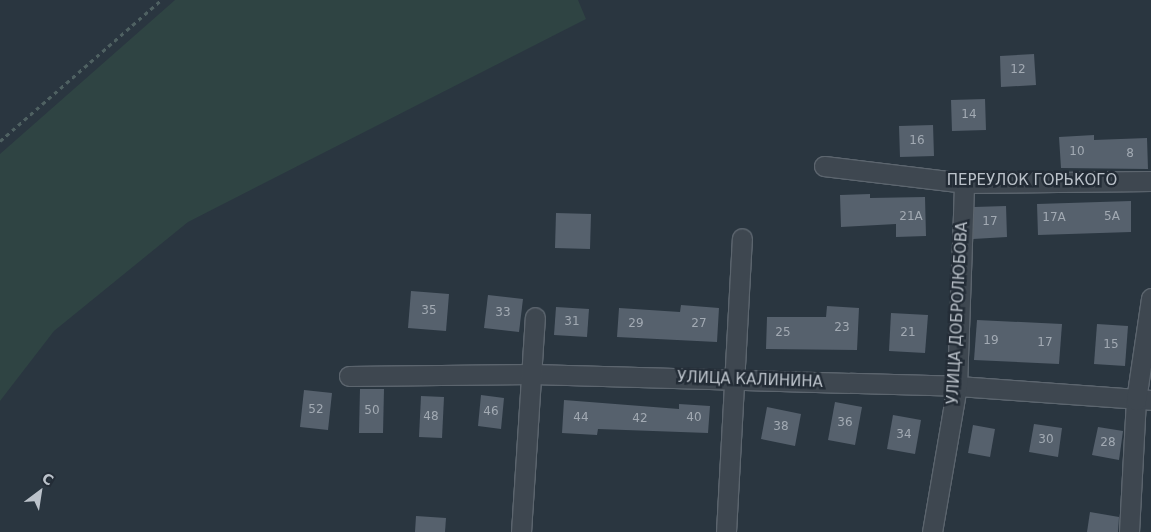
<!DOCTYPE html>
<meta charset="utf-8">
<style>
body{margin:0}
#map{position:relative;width:1151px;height:532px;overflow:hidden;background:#2a3640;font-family:"DejaVu Sans",sans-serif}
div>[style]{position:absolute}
.green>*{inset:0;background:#2f4443}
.building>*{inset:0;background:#56616d}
.path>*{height:3px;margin-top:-1.5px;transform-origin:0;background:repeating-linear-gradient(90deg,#4f6162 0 4px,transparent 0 8px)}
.roads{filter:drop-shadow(1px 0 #5c656e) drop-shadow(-1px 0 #5c656e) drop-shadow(0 1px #5c656e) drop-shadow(0 -1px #5c656e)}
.minor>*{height:19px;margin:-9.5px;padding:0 9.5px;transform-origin:9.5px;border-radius:9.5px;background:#3e4750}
span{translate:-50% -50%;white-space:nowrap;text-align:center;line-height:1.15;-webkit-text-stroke:5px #232c36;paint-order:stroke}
.number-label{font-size:12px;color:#a2aab3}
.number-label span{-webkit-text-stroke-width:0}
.street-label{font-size:15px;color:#bbc2ca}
.north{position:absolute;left:15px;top:467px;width:50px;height:50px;-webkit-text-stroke:4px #232c36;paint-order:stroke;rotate:31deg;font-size:14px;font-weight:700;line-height:20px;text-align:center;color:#bbc2ca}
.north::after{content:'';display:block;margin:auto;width:18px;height:22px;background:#bbc2ca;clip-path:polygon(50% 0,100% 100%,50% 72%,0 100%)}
</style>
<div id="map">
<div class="green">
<i style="clip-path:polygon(175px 0,578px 0,586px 19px,188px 222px,54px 331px,0 401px,0 154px)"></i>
</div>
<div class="building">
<i style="clip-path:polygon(1034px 54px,1036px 85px,1001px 87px,1000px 56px)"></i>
<i style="clip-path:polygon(985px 99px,986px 130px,952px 131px,951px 100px)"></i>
<i style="clip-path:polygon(933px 125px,934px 156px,900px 157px,899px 126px)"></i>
<i style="clip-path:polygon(1094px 135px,1094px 140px,1147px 138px,1148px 169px,1061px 168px,1059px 137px)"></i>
<i style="clip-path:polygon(870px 194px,870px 198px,925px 197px,926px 236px,896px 237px,896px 224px,841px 227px,840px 195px)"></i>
<i style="clip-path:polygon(1131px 201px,1131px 232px,1038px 235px,1037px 204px)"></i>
<i style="clip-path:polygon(1006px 206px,1007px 237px,973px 239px,974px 207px)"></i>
<i style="clip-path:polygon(556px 213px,591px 214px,590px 249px,555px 248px)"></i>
<i style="clip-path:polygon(411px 291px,449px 294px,446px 331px,408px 328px)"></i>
<i style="clip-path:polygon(488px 295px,523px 299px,519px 332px,484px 328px)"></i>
<i style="clip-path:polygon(681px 305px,719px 308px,717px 342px,617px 337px,619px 308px,680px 312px)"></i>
<i style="clip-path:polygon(827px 306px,859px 308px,857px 350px,766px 349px,767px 317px,826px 317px)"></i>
<i style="clip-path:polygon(556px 307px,589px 309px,587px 337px,554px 335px)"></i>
<i style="clip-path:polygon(891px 313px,928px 315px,925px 353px,889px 351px)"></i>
<i style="clip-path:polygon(977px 320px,1062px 324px,1059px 364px,974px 360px)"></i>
<i style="clip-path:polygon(1097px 324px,1128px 326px,1125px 366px,1094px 364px)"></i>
<i style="clip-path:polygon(360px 389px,384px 389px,383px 433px,359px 433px)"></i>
<i style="clip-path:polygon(304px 390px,332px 393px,328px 430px,300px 427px)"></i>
<i style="clip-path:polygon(481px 395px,504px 398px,501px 429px,478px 426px)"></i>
<i style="clip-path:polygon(421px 396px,444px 397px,442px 438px,419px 437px)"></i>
<i style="clip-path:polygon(564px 400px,679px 409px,679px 404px,710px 406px,708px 433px,598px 429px,597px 435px,562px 433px)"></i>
<i style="clip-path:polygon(835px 402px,862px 407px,855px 445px,828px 440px)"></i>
<i style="clip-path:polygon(767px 407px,801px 414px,795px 446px,761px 439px)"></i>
<i style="clip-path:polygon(893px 415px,921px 420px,915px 454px,887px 449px)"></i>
<i style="clip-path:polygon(1034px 424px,1062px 428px,1058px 457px,1029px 452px)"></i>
<i style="clip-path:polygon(973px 425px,995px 429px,990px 457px,968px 453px)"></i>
<i style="clip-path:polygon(1098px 427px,1123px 431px,1119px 460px,1092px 455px)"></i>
<i style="clip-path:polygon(1090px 512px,1119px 517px,1118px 532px,1087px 532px)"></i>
<i style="clip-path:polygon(416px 516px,446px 518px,445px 532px,415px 532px)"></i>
</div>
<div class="path">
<i style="left:0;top:141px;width:214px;rotate:-41.2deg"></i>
</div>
<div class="roads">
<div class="minor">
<i style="left:824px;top:166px;width:141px;rotate:6.9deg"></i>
<i style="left:964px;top:183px;width:187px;rotate:-0.6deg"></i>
<i style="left:349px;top:376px;width:183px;rotate:-0.6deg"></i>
<i style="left:532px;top:374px;width:425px;rotate:1.6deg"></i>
<i style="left:957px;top:386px;width:195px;rotate:4.1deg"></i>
<i style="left:521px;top:532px;width:215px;rotate:-86.3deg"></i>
<i style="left:726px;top:532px;width:294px;rotate:-86.9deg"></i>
<i style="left:932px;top:532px;width:148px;rotate:-80.3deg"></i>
<i style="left:957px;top:386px;width:203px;rotate:-88deg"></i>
<i style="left:1129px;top:532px;width:132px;rotate:-87deg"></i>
<i style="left:1136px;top:400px;width:103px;rotate:-81.6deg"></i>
</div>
</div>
<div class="number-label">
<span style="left:1018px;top:70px">12</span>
<span style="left:969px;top:115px">14</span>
<span style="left:917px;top:141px">16</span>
<span style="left:1077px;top:152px">10</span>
<span style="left:1130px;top:154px">8</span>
<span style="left:911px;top:217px">21А</span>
<span style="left:1112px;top:217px">5А</span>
<span style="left:1054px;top:218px">17А</span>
<span style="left:990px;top:222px">17</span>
<span style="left:429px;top:311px">35</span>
<span style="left:503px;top:313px">33</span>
<span style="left:572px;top:322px">31</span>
<span style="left:636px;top:324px">29</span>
<span style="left:699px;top:324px">27</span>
<span style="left:842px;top:328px">23</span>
<span style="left:783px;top:333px">25</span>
<span style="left:908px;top:333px">21</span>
<span style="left:991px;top:341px">19</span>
<span style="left:1045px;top:343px">17</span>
<span style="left:1111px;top:345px">15</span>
<span style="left:316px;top:410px">52</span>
<span style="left:372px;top:411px">50</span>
<span style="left:491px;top:412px">46</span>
<span style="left:431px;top:417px">48</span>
<span style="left:581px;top:418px">44</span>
<span style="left:694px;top:418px">40</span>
<span style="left:640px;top:419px">42</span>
<span style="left:845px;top:423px">36</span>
<span style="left:781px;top:427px">38</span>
<span style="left:904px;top:435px">34</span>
<span style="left:1046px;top:440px">30</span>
<span style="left:1108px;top:443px">28</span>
</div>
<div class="street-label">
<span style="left:1032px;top:181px">ПЕРЕУЛОК ГОРЬКОГО</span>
<span style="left:958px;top:313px;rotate:-87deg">УЛИЦА ДОБРОЛЮБОВА</span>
<span style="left:750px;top:380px;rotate:2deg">УЛИЦА КАЛИНИНА</span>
</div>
<div class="north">С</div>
</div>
